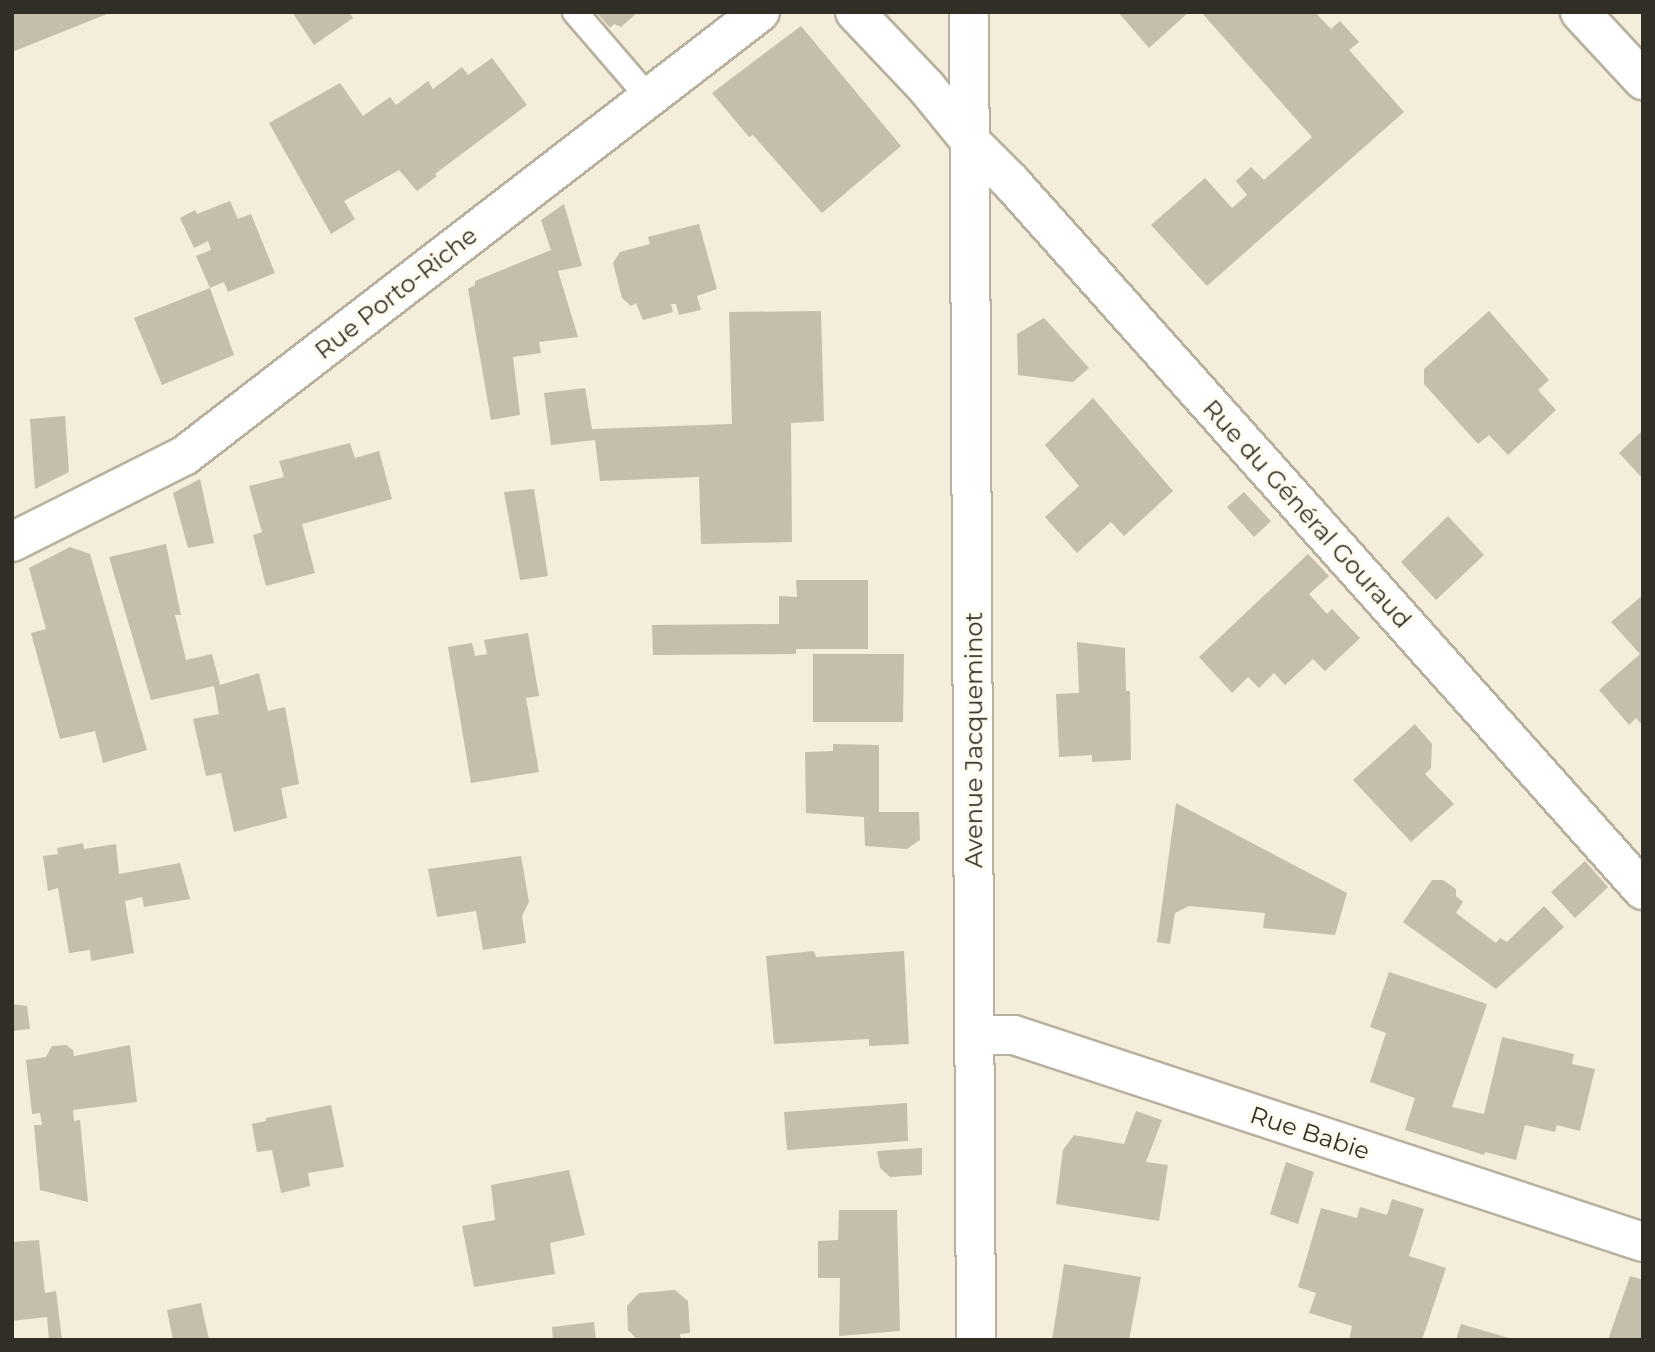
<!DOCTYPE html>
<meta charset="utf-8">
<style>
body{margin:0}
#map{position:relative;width:1655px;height:1352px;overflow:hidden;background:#f4eddb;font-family:Montserrat,sans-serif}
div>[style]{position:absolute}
.building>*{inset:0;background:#c5beac}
.roads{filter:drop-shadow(2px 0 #b8b1a0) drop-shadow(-2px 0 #b8b1a0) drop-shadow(0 2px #b8b1a0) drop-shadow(0 -2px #b8b1a0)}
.service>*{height:24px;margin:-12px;padding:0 12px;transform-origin:12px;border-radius:12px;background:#fff}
.minor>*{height:38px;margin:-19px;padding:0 19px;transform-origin:19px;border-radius:19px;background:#fff}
.secondary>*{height:38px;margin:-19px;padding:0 19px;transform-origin:19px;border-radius:19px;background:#fff}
span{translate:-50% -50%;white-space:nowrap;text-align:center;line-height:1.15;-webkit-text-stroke:6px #fffbef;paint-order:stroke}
.street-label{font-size:24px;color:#312e27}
.frame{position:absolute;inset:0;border:14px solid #312e27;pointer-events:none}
</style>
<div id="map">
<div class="building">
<i style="clip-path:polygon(12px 12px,112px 12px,12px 52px)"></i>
<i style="clip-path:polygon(292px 12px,349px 12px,353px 18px,314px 45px)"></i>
<i style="clip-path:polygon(596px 12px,638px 12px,621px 27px,614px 24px,610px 28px)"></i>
<i style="clip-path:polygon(1118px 12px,1189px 12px,1149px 48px)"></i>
<i style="clip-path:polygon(1201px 12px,1315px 12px,1331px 29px,1340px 21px,1359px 42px,1349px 50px,1404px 112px,1207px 286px,1151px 225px,1205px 178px,1232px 208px,1247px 195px,1236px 181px,1251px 167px,1264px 180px,1312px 137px)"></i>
<i style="clip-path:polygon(801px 26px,901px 146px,822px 213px,753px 135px,749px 137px,712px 93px)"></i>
<i style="clip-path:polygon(492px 58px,527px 105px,435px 174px,437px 176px,417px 191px,399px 170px,344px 201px,355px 219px,331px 234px,269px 123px,340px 83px,363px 116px,390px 97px,396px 105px,428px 81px,433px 89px,462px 67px,468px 75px)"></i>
<i style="clip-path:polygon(230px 201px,238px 219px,251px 214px,275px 273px,228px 292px,224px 282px,210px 288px,196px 256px,211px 250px,208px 241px,194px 248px,180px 218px,195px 210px,197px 214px)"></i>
<i style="clip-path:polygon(564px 204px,582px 266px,558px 271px,578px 337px,539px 342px,541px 353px,513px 357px,520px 415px,491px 420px,468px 289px,475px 285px,475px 281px,551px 250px,541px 220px)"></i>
<i style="clip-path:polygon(699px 224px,717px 289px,697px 296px,701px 310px,679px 315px,676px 304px,671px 304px,673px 312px,643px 320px,636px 303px,631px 306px,622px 298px,613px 263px,620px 252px,650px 244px,648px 237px)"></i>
<i style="clip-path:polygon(210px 288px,234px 355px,162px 385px,134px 318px)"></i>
<i style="clip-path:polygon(821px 311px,824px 421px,791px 423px,792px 542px,701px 544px,699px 477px,600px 481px,595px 440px,551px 445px,544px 393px,585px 388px,592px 429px,732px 424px,729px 312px)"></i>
<i style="clip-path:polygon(1489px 311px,1549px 380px,1538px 390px,1556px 410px,1508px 455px,1489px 435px,1478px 444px,1424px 384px,1424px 369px)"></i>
<i style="clip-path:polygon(1044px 318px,1089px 368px,1073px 382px,1018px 375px,1017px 334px)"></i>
<i style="clip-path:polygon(1093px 398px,1173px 491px,1124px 536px,1111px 522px,1077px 553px,1045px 517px,1079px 486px,1045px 445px)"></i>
<i style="clip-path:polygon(65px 416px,69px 472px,35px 489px,30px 419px)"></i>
<i style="clip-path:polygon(1643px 430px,1643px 479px,1619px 453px)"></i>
<i style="clip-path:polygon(350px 443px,355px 458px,379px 451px,392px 499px,302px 524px,315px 573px,266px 586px,253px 535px,262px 532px,249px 486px,284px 477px,279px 461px)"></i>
<i style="clip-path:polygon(200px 479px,214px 543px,188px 548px,173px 493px)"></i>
<i style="clip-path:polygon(534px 489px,548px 576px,520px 580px,504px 492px)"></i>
<i style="clip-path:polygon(1244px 492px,1271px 521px,1254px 537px,1227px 507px)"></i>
<i style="clip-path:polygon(1448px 516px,1484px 555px,1436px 600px,1401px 562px)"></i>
<i style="clip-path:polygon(166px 544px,181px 615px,175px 615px,186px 660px,212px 654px,220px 685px,259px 673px,268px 711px,285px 707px,299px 784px,281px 788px,287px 818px,234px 832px,221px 773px,206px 776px,193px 719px,219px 714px,214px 686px,151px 700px,109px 557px)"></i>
<i style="clip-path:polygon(70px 547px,90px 554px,147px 750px,103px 763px,95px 731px,60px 739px,31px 633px,46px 629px,29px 568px)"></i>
<i style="clip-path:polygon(1308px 554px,1329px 576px,1309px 594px,1327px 614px,1332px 609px,1360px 638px,1325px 671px,1313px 659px,1285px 685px,1274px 673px,1259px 688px,1248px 677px,1232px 693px,1199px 657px)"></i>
<i style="clip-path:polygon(796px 580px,868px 580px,868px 649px,796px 649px,796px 654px,653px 655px,652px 625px,779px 624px,779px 596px,797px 597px)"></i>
<i style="clip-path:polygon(1643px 595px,1643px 726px,1636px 718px,1629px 725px,1599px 690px,1640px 654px,1611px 622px)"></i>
<i style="clip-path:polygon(528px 633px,539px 696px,526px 698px,539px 772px,471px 783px,448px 647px,472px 643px,475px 656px,487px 654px,484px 640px)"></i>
<i style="clip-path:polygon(1077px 642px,1125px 648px,1126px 691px,1130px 691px,1131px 760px,1092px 762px,1092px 755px,1059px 757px,1056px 694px,1079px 693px)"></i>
<i style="clip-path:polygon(813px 654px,904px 654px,903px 722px,813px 722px)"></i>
<i style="clip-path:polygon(1415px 724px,1432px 744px,1431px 768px,1425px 774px,1454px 804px,1411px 842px,1353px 780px)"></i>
<i style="clip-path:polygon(833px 744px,879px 745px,879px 812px,919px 812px,920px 840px,907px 849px,865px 846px,864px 817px,806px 813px,805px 752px,833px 751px)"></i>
<i style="clip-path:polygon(1176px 803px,1347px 893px,1335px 935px,1263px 928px,1265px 913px,1189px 906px,1175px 913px,1170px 944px,1157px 942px)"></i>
<i style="clip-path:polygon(83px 843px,84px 849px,116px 844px,119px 874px,180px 863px,190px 899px,144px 907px,142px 897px,125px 901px,134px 953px,91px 961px,90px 950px,69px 953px,58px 888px,48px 891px,43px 856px,58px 854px,57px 848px)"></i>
<i style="clip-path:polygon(521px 856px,529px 902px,522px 916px,526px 943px,483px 950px,476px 911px,437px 917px,428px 869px)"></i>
<i style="clip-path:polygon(1585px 861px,1608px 887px,1575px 918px,1551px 892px)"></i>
<i style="clip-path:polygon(1432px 880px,1443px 880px,1456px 889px,1456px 896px,1463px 902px,1456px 913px,1496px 943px,1500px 938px,1507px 942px,1544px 906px,1564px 927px,1496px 989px,1403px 922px)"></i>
<i style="clip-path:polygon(814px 951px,816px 957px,904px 951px,909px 1044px,869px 1046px,869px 1039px,774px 1044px,766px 956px)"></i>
<i style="clip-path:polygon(1389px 972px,1487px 1004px,1452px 1107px,1484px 1114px,1502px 1037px,1574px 1054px,1572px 1064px,1595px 1069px,1580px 1131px,1557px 1125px,1555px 1132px,1525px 1125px,1516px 1160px,1485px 1152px,1484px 1155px,1405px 1130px,1415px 1098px,1370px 1082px,1386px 1033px,1370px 1027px)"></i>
<i style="clip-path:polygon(12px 1004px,27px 1006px,30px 1029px,12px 1031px)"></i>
<i style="clip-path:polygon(66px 1045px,73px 1050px,74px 1056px,130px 1045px,137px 1102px,73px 1110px,74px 1121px,80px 1120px,88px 1202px,40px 1190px,34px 1125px,42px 1125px,40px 1113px,32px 1114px,26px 1060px,46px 1057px,52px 1046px)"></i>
<i style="clip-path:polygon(907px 1103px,908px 1141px,787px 1150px,784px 1112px)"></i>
<i style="clip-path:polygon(331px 1105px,344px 1167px,308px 1173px,310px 1186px,281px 1193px,272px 1150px,257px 1152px,252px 1124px,266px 1121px,266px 1118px)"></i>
<i style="clip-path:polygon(1136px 1111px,1162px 1120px,1146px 1162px,1168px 1165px,1159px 1221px,1056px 1204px,1063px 1150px,1074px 1135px,1124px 1144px)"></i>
<i style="clip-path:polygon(922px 1148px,922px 1175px,890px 1177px,880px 1168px,877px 1151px)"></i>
<i style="clip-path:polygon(1286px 1162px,1314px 1172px,1298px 1224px,1270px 1214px)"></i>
<i style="clip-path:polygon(569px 1170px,585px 1235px,550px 1243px,555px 1274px,474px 1287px,462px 1226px,495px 1220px,491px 1185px)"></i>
<i style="clip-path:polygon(1392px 1199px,1424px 1209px,1409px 1256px,1446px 1268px,1422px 1340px,1349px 1340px,1352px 1326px,1309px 1313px,1316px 1293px,1298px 1287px,1321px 1208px,1357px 1218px,1360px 1207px,1387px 1215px)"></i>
<i style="clip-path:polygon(839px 1210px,897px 1210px,900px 1331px,839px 1336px,840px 1278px,818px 1278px,818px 1241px,838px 1240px)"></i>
<i style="clip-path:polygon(39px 1240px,45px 1293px,56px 1291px,62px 1340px,49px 1340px,47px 1317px,12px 1321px,12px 1242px)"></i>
<i style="clip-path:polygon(1064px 1264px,1141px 1277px,1129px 1340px,1052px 1340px)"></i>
<i style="clip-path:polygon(1630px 1276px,1643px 1280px,1643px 1340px,1608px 1340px)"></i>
<i style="clip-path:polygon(675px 1290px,688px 1301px,690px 1333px,680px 1334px,681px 1340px,638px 1340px,628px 1330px,627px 1306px,639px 1293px)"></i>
<i style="clip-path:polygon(201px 1303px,209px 1340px,173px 1340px,167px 1310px)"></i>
<i style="clip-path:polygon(594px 1322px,596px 1340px,553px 1340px,552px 1327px)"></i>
<i style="clip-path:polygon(1461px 1324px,1512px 1339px,1512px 1340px,1456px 1340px)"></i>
</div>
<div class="roads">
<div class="service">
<i style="left:575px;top:12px;width:113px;rotate:49.3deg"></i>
</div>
<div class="minor">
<i style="left:855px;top:12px;width:105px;rotate:46.5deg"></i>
<i style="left:927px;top:88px;width:68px;rotate:50.9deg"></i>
<i style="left:970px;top:141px;width:58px;rotate:45deg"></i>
<i style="left:1011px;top:182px;width:949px;rotate:48.25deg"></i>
<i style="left:969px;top:12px;width:1328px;rotate:89.7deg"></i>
<i style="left:12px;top:542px;width:192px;rotate:-26.6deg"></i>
<i style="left:184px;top:456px;width:727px;rotate:-37.63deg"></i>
<i style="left:976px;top:1035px;width:38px"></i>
<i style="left:1014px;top:1035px;width:662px;rotate:18.22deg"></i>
</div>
<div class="secondary">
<i style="left:1580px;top:12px;width:93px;rotate:47.2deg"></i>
</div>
</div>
<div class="street-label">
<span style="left:396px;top:293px;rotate:-38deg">Rue Porto-Riche</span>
<span style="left:1307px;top:514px;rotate:48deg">Rue du Général Gouraud</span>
<span style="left:974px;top:740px;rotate:-90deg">Avenue Jacqueminot</span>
<span style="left:1310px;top:1133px;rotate:18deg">Rue Babie</span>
</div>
<div class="frame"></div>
</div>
